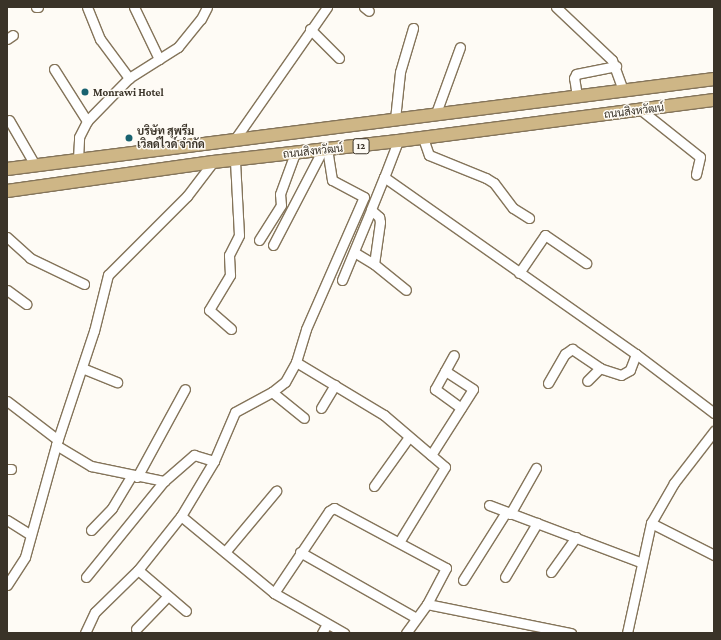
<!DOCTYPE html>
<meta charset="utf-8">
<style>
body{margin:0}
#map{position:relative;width:721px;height:640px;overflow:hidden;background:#fefbf5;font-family:"Crimson Pro",Sarabun,serif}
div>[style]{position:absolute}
.roads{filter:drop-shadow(1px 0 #84745a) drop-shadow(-1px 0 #84745a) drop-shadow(0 1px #84745a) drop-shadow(0 -1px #84745a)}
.minor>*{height:9px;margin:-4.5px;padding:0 4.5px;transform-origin:4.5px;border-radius:4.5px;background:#fff}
.major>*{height:12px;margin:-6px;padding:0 6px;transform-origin:6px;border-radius:6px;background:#ceb686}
.dots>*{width:11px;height:11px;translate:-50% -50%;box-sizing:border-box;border:2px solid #fefbf5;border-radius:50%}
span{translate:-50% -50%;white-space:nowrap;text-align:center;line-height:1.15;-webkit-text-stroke:3px #fefbf5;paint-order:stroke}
.shield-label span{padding:1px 3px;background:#fefbf5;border:1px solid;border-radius:3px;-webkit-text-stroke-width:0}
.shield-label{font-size:10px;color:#3a3328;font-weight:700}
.poi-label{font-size:11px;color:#3a3328;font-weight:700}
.left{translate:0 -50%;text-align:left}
.street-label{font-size:11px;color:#3a3328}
.frame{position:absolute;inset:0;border:8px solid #3a3328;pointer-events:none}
</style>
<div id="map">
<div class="roads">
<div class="minor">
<i style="left:36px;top:7px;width:2px"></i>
<i style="left:87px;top:7px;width:35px;rotate:68deg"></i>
<i style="left:100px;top:39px;width:49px;rotate:53.4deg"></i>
<i style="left:134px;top:7px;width:58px;rotate:64.3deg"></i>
<i style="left:364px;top:7px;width:6px;rotate:39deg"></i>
<i style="left:556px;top:7px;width:77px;rotate:43.4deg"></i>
<i style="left:612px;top:60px;width:32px;rotate:70deg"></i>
<i style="left:310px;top:29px;width:41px;rotate:45deg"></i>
<i style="left:7px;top:39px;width:7px;rotate:-34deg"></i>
<i style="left:54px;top:69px;width:62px;rotate:57.6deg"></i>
<i style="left:577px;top:96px;width:18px;rotate:-99deg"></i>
<i style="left:574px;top:78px;width:4px;rotate:-63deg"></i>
<i style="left:576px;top:74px;width:41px;rotate:-11.3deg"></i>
<i style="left:641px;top:110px;width:75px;rotate:38.5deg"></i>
<i style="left:700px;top:157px;width:18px;rotate:103deg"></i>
<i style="left:436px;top:113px;width:70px;rotate:-70deg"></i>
<i style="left:395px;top:119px;width:47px;rotate:-83.9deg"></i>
<i style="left:400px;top:72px;width:46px;rotate:-73.5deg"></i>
<i style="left:9px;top:120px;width:52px;rotate:60deg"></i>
<i style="left:423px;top:138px;width:18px;rotate:71deg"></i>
<i style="left:429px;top:155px;width:61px;rotate:22deg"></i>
<i style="left:486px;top:178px;width:9px;rotate:32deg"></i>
<i style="left:494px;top:183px;width:31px;rotate:53deg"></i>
<i style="left:513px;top:208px;width:19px;rotate:32deg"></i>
<i style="left:235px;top:139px;width:161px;rotate:-55.1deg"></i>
<i style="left:398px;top:141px;width:39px;rotate:111deg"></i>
<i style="left:384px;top:177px;width:308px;rotate:35.1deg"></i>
<i style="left:636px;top:354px;width:17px;rotate:111deg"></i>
<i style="left:630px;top:370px;width:10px;rotate:151deg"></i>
<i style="left:621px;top:375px;width:22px;rotate:-162deg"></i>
<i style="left:600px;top:368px;width:18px;rotate:135deg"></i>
<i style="left:78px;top:159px;width:22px;rotate:-87deg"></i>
<i style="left:79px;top:137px;width:18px;rotate:-63deg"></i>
<i style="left:87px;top:121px;width:60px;rotate:-45.7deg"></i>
<i style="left:129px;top:78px;width:58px;rotate:-32.3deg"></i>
<i style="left:178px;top:47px;width:36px;rotate:-51deg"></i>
<i style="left:201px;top:19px;width:13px;rotate:-63deg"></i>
<i style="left:384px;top:177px;width:35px;rotate:112deg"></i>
<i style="left:371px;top:210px;width:11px;rotate:41deg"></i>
<i style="left:379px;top:217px;width:5px;rotate:79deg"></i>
<i style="left:380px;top:222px;width:42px;rotate:98.1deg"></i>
<i style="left:374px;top:264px;width:41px;rotate:39.1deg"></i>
<i style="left:7px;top:237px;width:31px;rotate:42deg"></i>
<i style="left:30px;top:258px;width:60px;rotate:25.7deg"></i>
<i style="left:259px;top:240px;width:41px;rotate:-57.8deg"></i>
<i style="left:281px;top:205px;width:11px;rotate:-95deg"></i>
<i style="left:280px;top:194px;width:44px;rotate:-69.9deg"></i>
<i style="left:273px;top:245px;width:106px;rotate:-62.5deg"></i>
<i style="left:354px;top:252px;width:23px;rotate:31deg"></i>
<i style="left:519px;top:273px;width:46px;rotate:-55.6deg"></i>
<i style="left:545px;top:235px;width:50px;rotate:34.3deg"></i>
<i style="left:342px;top:280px;width:76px;rotate:-67.5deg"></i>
<i style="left:7px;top:290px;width:24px;rotate:36deg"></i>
<i style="left:231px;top:329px;width:29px;rotate:-139deg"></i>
<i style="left:209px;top:310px;width:41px;rotate:-59deg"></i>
<i style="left:230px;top:275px;width:20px;rotate:-93deg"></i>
<i style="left:229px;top:255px;width:22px;rotate:-63deg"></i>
<i style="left:239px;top:235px;width:75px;rotate:-93.1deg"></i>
<i style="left:636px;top:354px;width:98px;rotate:37.1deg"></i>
<i style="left:296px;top:362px;width:103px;rotate:31.1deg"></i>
<i style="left:384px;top:415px;width:80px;rotate:40.4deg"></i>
<i style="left:445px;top:467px;width:88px;rotate:121.5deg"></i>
<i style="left:82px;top:368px;width:38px;rotate:22deg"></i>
<i style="left:445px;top:371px;width:21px;rotate:119deg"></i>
<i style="left:435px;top:389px;width:32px;rotate:36deg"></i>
<i style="left:548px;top:383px;width:34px;rotate:-60deg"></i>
<i style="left:565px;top:354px;width:9px;rotate:-36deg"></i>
<i style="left:572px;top:349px;width:34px;rotate:34deg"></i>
<i style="left:272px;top:392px;width:41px;rotate:39.1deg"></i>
<i style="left:7px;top:401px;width:64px;rotate:37.4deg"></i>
<i style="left:321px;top:408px;width:27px;rotate:-59deg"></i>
<i style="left:56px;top:445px;width:41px;rotate:31deg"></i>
<i style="left:91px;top:466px;width:75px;rotate:11.6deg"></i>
<i style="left:164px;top:481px;width:40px;rotate:-41deg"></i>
<i style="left:194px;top:455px;width:21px;rotate:17deg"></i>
<i style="left:431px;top:455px;width:78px;rotate:-57.5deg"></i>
<i style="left:473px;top:389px;width:33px;rotate:-147deg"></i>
<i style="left:445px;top:371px;width:18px;rotate:-61deg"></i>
<i style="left:7px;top:469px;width:4px"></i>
<i style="left:137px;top:477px;width:100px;rotate:-61.4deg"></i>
<i style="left:374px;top:486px;width:60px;rotate:-54.5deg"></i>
<i style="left:489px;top:505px;width:161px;rotate:20.7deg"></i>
<i style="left:510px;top:514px;width:53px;rotate:-60.5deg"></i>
<i style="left:181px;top:516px;width:121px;rotate:39.6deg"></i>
<i style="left:274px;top:593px;width:81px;rotate:29.7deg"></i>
<i style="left:7px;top:520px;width:28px;rotate:32deg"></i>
<i style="left:651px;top:523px;width:71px;rotate:26.9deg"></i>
<i style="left:91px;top:530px;width:30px;rotate:-46deg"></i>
<i style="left:112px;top:508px;width:37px;rotate:-59deg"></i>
<i style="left:225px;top:552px;width:80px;rotate:-50.1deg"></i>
<i style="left:300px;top:552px;width:133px;rotate:29.6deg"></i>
<i style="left:138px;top:570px;width:63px;rotate:40.5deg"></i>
<i style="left:551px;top:572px;width:43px;rotate:-54.5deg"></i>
<i style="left:86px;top:577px;width:124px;rotate:-50.9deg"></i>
<i style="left:505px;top:577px;width:63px;rotate:-59.3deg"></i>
<i style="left:463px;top:580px;width:80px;rotate:-57.7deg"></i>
<i style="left:7px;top:585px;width:33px;rotate:-57deg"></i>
<i style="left:25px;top:557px;width:116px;rotate:-74.5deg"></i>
<i style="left:56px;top:445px;width:120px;rotate:-71.6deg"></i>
<i style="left:94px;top:331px;width:58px;rotate:-76deg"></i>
<i style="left:108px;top:275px;width:112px;rotate:-45deg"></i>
<i style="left:187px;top:196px;width:43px;rotate:-52.6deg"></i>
<i style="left:274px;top:593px;width:99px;rotate:-56.1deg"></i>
<i style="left:329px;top:511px;width:6px;rotate:-31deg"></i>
<i style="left:334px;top:508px;width:127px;rotate:28.2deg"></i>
<i style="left:446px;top:568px;width:41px;rotate:117.8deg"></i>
<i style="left:136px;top:629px;width:46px;rotate:-45.9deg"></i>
<i style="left:85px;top:633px;width:23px;rotate:-65deg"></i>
<i style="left:95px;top:612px;width:60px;rotate:-44.3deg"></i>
<i style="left:138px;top:570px;width:69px;rotate:-51.5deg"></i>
<i style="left:181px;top:516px;width:64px;rotate:-59deg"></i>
<i style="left:214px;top:461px;width:53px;rotate:-66.8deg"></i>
<i style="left:235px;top:412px;width:42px;rotate:-28.4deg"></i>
<i style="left:272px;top:392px;width:16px;rotate:-38deg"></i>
<i style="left:285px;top:382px;width:23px;rotate:-61deg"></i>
<i style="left:296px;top:362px;width:34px;rotate:-73deg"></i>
<i style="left:306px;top:329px;width:144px;rotate:-66.3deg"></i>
<i style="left:364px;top:197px;width:36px;rotate:-152deg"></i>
<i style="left:332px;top:180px;width:30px;rotate:-99deg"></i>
<i style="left:322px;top:633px;width:10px;rotate:-61deg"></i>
<i style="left:406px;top:633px;width:36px;rotate:-54deg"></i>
<i style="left:427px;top:604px;width:147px;rotate:11.4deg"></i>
<i style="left:627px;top:633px;width:113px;rotate:-77.7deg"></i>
<i style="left:651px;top:523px;width:46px;rotate:-60.1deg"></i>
<i style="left:674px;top:483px;width:66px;rotate:-52.4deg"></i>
</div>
<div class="major">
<i style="left:7px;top:169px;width:713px;rotate:-7.25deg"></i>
<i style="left:7px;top:191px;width:208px;rotate:-8deg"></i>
<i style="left:213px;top:162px;width:186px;rotate:-6.5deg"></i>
<i style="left:398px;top:141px;width:319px;rotate:-7.4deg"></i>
</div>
</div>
<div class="dots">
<i style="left:85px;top:92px;background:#196270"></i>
<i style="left:129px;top:138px;background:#196270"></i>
</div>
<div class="shield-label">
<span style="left:361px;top:146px">12</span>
</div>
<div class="poi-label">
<span class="left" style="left:93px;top:92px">Monrawi Hotel</span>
<span class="left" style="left:137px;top:138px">บริษัท สุพรีม<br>เวิลด์ไวด์ จำกัด</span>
</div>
<div class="street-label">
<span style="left:634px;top:111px;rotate:-7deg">ถนนสิงหวัฒน์</span>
<span style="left:313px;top:151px;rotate:-6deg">ถนนสิงหวัฒน์</span>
</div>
<div class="frame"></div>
</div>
